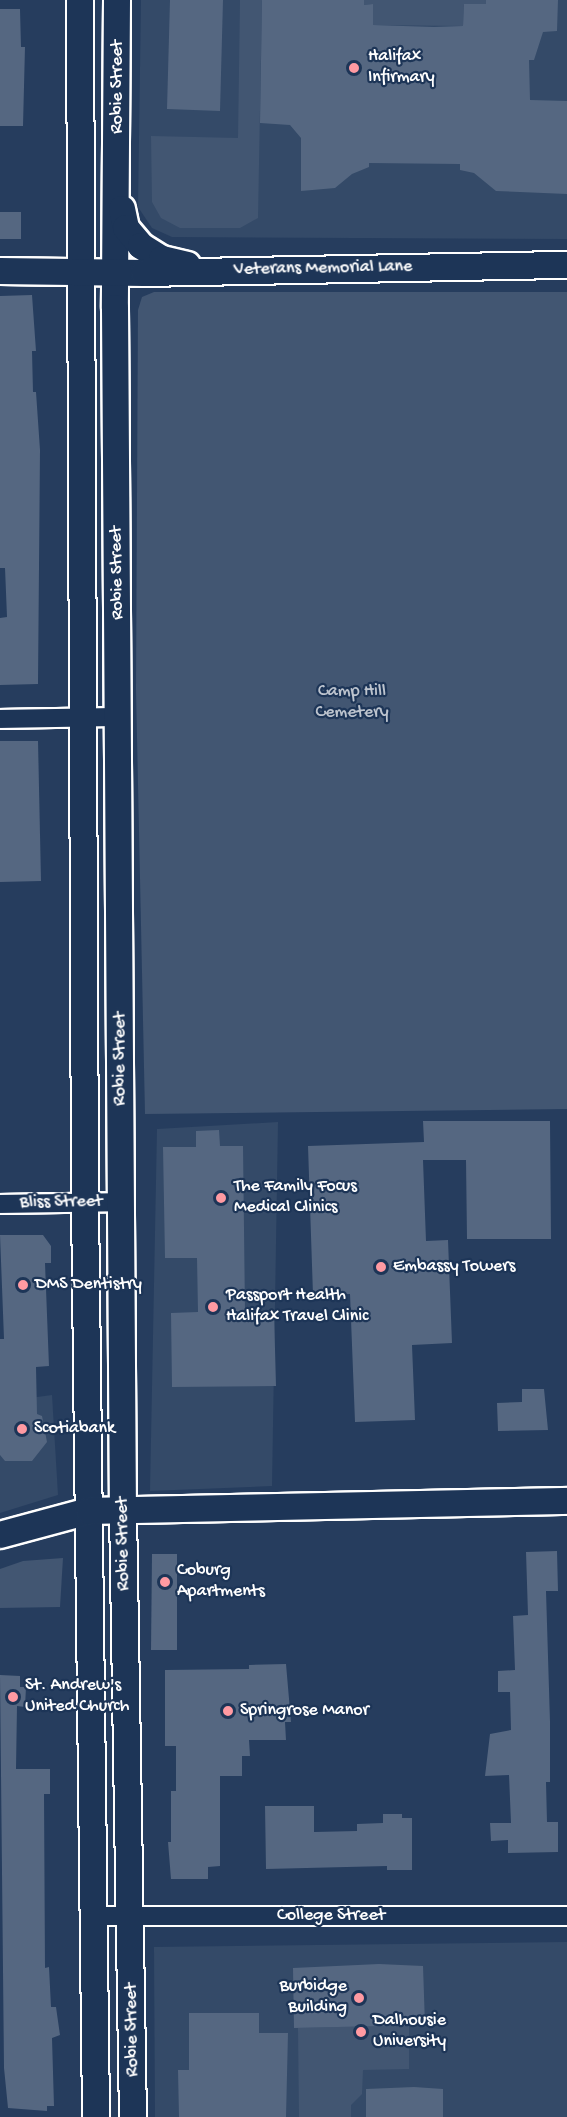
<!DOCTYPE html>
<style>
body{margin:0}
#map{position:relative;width:567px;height:2117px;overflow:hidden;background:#263d5e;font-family:"Gochi Hand",sans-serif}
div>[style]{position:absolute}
.built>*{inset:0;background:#344a68}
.green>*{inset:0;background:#425672}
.building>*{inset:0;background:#556781}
.roads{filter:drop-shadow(2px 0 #fff) drop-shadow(-2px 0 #fff) drop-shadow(0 2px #fff) drop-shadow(0 -2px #fff)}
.street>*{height:18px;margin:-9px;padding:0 9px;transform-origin:9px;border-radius:9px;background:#1d3557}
.secondary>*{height:26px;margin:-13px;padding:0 13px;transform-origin:13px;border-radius:13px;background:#1d3557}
.dots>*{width:16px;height:16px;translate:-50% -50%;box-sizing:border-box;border:3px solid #1d3557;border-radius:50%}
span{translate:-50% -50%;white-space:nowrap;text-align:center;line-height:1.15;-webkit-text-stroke:4.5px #1d3557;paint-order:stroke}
.poi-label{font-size:18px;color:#fff}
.left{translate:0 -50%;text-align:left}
.right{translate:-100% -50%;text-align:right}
.street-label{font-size:18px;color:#fff}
.park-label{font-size:18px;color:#bdc4ce}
</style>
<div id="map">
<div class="built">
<i style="clip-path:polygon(141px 0,567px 0,567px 239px,172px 237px,152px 228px,138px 207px)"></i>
<i style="clip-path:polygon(278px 1122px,272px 1486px,150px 1491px,157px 1129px)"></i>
<i style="clip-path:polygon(52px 1395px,58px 1495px,0 1513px,0 1402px)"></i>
<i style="clip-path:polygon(567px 1942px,567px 2117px,155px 2117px,154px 1947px)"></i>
</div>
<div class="green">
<i style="clip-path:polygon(240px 0,262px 0,258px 218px,240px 228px,180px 228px,161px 218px,152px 202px,151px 136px,238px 138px)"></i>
<i style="clip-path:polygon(364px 0,486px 0,486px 4px,464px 4px,463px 26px,373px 25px,373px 4px,364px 5px)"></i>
<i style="clip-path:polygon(154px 292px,567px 292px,567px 1109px,145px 1114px,136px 689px,138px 310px,142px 297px)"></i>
<i style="clip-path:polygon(63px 1558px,60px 1607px,0 1608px,0 1569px,23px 1561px)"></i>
<i style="clip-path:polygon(409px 2025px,409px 2069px,363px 2070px,362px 2094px,351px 2105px,351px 2117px,299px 2117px,298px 2028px)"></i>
</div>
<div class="building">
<i style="clip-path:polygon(170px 0,223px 0,220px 111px,167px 109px)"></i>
<i style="clip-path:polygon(262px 0,364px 0,364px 5px,373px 4px,373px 25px,434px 27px,463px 26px,464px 4px,486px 4px,486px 0,558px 0,557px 31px,543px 32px,534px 60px,529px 60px,530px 100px,567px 101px,567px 194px,496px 191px,474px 173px,460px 170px,460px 164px,369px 163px,369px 167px,352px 174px,335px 188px,301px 191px,301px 138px,290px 125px,260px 123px)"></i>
<i style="clip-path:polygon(0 9px,20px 9px,21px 47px,25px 47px,23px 126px,0 126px)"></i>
<i style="clip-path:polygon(0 212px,21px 212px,21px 239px,0 239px)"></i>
<i style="clip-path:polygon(32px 295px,36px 351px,32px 351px,33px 392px,36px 392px,40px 450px,38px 684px,0 685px,0 618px,7px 617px,5px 568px,0 568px,0 296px)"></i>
<i style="clip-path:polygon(0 741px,38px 741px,41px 881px,0 882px)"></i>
<i style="clip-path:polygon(423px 1121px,550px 1121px,551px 1239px,467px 1239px,466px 1160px,423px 1160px,426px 1241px,448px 1240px,452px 1343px,412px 1345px,415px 1420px,355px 1422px,350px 1294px,313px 1295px,308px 1146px,424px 1142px)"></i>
<i style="clip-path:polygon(219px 1130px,220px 1146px,243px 1146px,245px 1312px,274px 1312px,276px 1386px,172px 1387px,171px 1313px,198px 1312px,197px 1258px,165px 1258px,163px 1147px,196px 1147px,196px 1131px)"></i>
<i style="clip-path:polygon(0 1235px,43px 1235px,51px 1246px,51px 1263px,45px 1263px,49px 1366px,36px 1367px,37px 1414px,42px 1416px,47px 1442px,32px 1461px,5px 1461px,0 1455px,0 1339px,4px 1339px)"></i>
<i style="clip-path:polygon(522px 1389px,544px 1389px,548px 1430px,498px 1431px,497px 1403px,522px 1402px)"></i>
<i style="clip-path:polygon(557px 1551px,558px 1591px,546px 1591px,550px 1722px,550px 1782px,546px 1782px,547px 1822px,558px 1822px,558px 1852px,508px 1853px,508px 1840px,491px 1841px,490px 1823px,511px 1823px,509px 1775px,485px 1776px,490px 1734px,511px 1730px,510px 1692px,498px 1692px,498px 1671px,515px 1670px,513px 1616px,528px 1615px,526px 1552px)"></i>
<i style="clip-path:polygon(152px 1554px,177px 1554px,177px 1650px,151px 1650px)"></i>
<i style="clip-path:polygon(286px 1664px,291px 1722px,285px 1722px,286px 1740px,249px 1740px,250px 1756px,242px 1756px,242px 1776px,220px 1776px,220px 1866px,208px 1867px,208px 1879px,171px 1879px,168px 1842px,171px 1842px,171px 1791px,176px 1791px,176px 1746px,165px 1746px,165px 1670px,249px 1669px,249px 1665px)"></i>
<i style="clip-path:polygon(0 1675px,20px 1676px,20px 1687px,26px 1687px,25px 1707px,17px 1706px,16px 1769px,50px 1769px,50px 1794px,44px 1794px,45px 1968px,49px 1967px,51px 2007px,56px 2007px,60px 2035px,52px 2038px,54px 2106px,47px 2106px,47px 2111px,8px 2108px,4px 2068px)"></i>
<i style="clip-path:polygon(265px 1806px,314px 1806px,314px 1832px,357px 1831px,357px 1824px,383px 1823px,383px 1814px,402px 1814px,402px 1818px,412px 1818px,412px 1870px,387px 1870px,387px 1866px,266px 1869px)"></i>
<i style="clip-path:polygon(379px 1964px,423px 1966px,425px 2025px,294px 2028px,293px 1968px)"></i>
<i style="clip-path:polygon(189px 2013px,259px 2013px,259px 2033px,288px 2033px,286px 2117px,179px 2117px,178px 2070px,189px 2070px)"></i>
<i style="clip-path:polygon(414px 2087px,443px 2089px,443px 2117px,366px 2117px,366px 2089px)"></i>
</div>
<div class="roads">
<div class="street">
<i style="left:0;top:719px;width:119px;rotate:-1deg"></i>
<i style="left:0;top:1204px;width:122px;rotate:-0.9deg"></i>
<i style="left:96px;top:1916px;width:471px"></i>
</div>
<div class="secondary">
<i style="left:80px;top:0;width:1202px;rotate:89.76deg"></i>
<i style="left:85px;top:1202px;width:915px;rotate:89.31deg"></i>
<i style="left:117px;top:0;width:308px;rotate:90.4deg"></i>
<i style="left:115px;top:308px;width:1202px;rotate:89.62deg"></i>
<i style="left:123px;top:1510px;width:607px;rotate:89.06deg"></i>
<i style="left:122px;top:209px;width:19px;rotate:78deg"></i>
<i style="left:126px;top:228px;width:23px;rotate:50deg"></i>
<i style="left:141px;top:246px;width:25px;rotate:32deg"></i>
<i style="left:162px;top:259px;width:26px;rotate:13deg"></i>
<i style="left:0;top:271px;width:144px;rotate:0.8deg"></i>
<i style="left:144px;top:273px;width:423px;rotate:-1.1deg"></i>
<i style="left:0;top:1535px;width:92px;rotate:-15.1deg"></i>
<i style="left:89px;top:1511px;width:478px;rotate:-1.2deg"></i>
</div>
</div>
<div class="dots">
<i style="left:354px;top:68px;background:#ff9aa2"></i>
<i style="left:221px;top:1198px;background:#ff9aa2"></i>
<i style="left:381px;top:1267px;background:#ff9aa2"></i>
<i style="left:23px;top:1285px;background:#ff9aa2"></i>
<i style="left:213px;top:1307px;background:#ff9aa2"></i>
<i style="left:22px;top:1429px;background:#ff9aa2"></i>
<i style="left:165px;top:1582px;background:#ff9aa2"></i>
<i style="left:13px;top:1697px;background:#ff9aa2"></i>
<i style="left:228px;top:1711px;background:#ff9aa2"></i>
<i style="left:359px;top:1998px;background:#ff9aa2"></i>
<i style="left:361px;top:2032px;background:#ff9aa2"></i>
</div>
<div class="poi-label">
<span class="left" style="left:368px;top:68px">Halifax<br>Infirmary</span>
<span class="left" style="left:234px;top:1198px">The Family Focus<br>Medical Clinics</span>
<span class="left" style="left:393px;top:1267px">Embassy Towers</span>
<span class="left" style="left:35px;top:1285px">DMS Dentistry</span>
<span class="left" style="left:226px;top:1307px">Passport Health<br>Halifax Travel Clinic</span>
<span class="left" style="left:34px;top:1429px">Scotiabank</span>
<span class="left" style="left:177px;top:1582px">Coburg<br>Apartments</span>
<span class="left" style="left:25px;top:1697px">St. Andrew's<br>United Church</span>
<span class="left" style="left:240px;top:1711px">Springrose Manor</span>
<span class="right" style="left:347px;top:1998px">Burbidge<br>Building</span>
<span class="left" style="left:373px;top:2032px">Dalhousie<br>University</span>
</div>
<div class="street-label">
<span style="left:118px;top:87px;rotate:-90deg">Robie Street</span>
<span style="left:323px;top:269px;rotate:-1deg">Veterans Memorial Lane</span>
<span style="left:118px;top:573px;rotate:-91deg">Robie Street</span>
<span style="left:121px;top:1059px;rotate:-90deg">Robie Street</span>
<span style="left:61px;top:1203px;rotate:-1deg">Bliss Street</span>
<span style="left:124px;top:1544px;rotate:-91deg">Robie Street</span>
<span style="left:331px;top:1916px">College Street</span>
<span style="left:133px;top:2030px;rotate:-91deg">Robie Street</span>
</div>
<div class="park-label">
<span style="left:352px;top:703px">Camp Hill<br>Cemetery</span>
</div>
</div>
